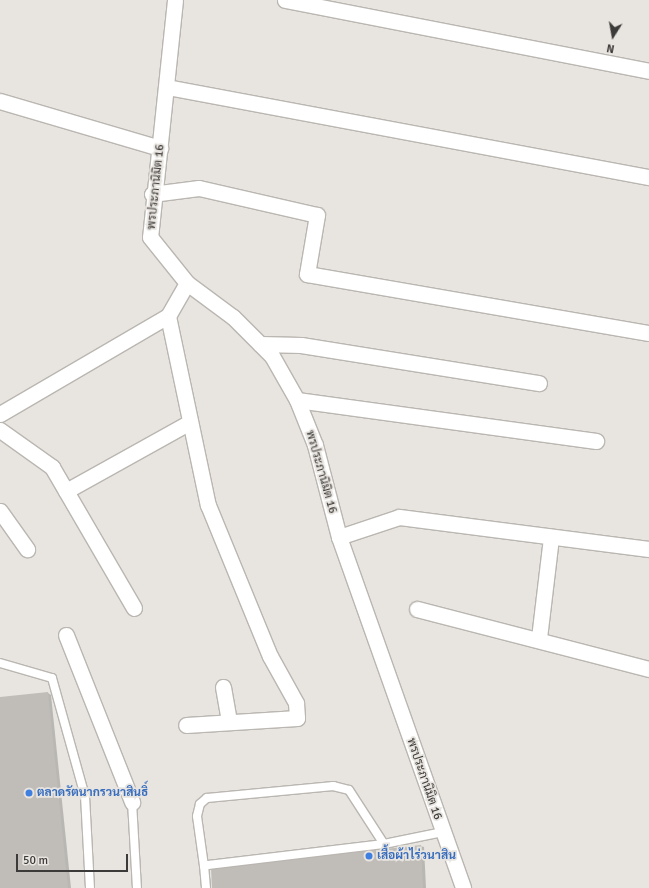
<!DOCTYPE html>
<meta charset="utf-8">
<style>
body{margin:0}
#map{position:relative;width:649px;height:888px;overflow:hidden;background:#e8e5e0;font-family:Signika,Sarabun,sans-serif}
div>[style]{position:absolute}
.shadow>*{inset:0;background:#0003}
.building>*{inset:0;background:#c0bdb8}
.roads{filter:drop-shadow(1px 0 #bab6b1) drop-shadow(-1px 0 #bab6b1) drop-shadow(0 1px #bab6b1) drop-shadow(0 -1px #bab6b1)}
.lane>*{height:8px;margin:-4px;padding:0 4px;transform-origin:4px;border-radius:4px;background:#fff}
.street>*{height:15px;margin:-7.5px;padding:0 7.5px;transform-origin:7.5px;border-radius:7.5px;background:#fff}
.dots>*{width:11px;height:11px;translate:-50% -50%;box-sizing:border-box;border:2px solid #e8e5e0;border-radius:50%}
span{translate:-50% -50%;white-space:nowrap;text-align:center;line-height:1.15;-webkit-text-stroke:3.5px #e8e5e0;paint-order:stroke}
.street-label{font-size:12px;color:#3d3b39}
.shop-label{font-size:12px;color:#366cbe;font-weight:700}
.left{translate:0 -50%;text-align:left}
.north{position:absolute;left:593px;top:16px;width:40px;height:40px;-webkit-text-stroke:3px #e8e5e0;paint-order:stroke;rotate:191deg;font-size:11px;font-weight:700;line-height:16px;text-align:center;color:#3d3b39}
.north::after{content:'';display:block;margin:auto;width:14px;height:18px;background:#3d3b39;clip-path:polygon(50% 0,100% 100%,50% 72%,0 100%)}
.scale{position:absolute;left:16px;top:854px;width:112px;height:18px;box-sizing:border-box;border:2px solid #3d3b39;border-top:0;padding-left:5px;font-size:12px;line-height:14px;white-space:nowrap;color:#3d3b39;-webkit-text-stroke:3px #e8e5e0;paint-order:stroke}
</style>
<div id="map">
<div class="shadow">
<i style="clip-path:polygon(48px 693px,51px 695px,71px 888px,0 888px,0 698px)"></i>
<i style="clip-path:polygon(420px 846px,424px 847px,426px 888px,213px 888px)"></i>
</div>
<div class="building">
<i style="clip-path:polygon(48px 692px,68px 888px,0 888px,0 697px)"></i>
<i style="clip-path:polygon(421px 845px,423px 888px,212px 888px,211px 868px)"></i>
</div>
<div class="roads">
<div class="lane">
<i style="left:0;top:663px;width:54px;rotate:16.1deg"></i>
<i style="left:52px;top:678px;width:123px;rotate:74.4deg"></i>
<i style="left:85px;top:796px;width:92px;rotate:86.9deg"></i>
<i style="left:132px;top:802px;width:86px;rotate:86.7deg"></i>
<i style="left:204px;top:866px;width:50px;rotate:-98deg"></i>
<i style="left:197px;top:816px;width:12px;rotate:-76deg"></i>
<i style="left:200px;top:804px;width:9px;rotate:-41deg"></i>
<i style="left:207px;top:798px;width:127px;rotate:-5.4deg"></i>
<i style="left:333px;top:786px;width:16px;rotate:14deg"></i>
<i style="left:349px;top:790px;width:64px;rotate:57.1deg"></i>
<i style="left:206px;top:888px;width:22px;rotate:-95deg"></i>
<i style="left:204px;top:866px;width:4px;rotate:-14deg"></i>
<i style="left:208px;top:865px;width:177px;rotate:-6.8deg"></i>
<i style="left:384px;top:844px;width:60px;rotate:-11.5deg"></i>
</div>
<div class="street">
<i style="left:175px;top:0;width:238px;rotate:96deg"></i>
<i style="left:150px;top:237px;width:59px;rotate:51.2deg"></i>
<i style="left:187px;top:283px;width:57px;rotate:36.5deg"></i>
<i style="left:233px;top:317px;width:55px;rotate:45deg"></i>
<i style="left:272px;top:356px;width:51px;rotate:60.4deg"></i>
<i style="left:297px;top:400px;width:48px;rotate:68.2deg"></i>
<i style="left:315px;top:445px;width:95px;rotate:75.4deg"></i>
<i style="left:339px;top:537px;width:372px;rotate:70.5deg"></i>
<i style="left:285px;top:0;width:371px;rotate:11deg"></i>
<i style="left:167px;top:87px;width:490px;rotate:10.6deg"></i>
<i style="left:0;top:101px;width:167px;rotate:16.4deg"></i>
<i style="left:152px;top:194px;width:47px;rotate:-7.3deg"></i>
<i style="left:199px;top:188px;width:121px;rotate:12.9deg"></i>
<i style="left:317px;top:215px;width:60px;rotate:99.6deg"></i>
<i style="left:307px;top:274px;width:347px;rotate:9.8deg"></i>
<i style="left:168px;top:316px;width:193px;rotate:78.1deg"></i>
<i style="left:208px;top:505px;width:163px;rotate:67.7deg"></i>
<i style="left:270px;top:656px;width:54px;rotate:61deg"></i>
<i style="left:296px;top:703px;width:15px;rotate:86deg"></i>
<i style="left:297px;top:718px;width:111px;rotate:176.4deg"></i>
<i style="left:260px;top:344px;width:41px;rotate:1.4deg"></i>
<i style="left:301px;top:345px;width:241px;rotate:9.1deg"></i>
<i style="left:297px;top:400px;width:302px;rotate:7.8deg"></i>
<i style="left:0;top:414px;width:194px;rotate:-30.3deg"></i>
<i style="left:168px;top:316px;width:38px;rotate:-60deg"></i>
<i style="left:0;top:430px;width:64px;rotate:35.4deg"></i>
<i style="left:52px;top:467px;width:163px;rotate:59.8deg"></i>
<i style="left:66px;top:491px;width:142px;rotate:-29.1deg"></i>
<i style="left:0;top:511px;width:47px;rotate:54.6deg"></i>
<i style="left:339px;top:537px;width:63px;rotate:-18.4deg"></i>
<i style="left:399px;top:517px;width:252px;rotate:7.3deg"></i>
<i style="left:417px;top:609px;width:240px;rotate:14.5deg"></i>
<i style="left:66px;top:635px;width:180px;rotate:68.4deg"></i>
<i style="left:539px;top:638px;width:102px;rotate:-83.2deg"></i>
<i style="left:223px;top:687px;width:35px;rotate:80deg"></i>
</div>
</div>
<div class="dots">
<i style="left:29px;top:793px;background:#3f7fe0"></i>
<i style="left:369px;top:856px;background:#3f7fe0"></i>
</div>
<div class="street-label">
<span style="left:156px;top:187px;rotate:-84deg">พรประภานิมิต 16</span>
<span style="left:321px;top:472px;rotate:74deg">พรประภานิมิต 16</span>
<span style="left:424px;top:779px;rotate:71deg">พรประภานิมิต 16</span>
</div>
<div class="shop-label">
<span class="left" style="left:37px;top:793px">ตลาดรัตนากรวนาสินธิ์</span>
<span class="left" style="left:377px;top:856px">เสื้อผ้าไร่วนาสิน</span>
</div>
<div class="north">N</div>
<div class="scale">50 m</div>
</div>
